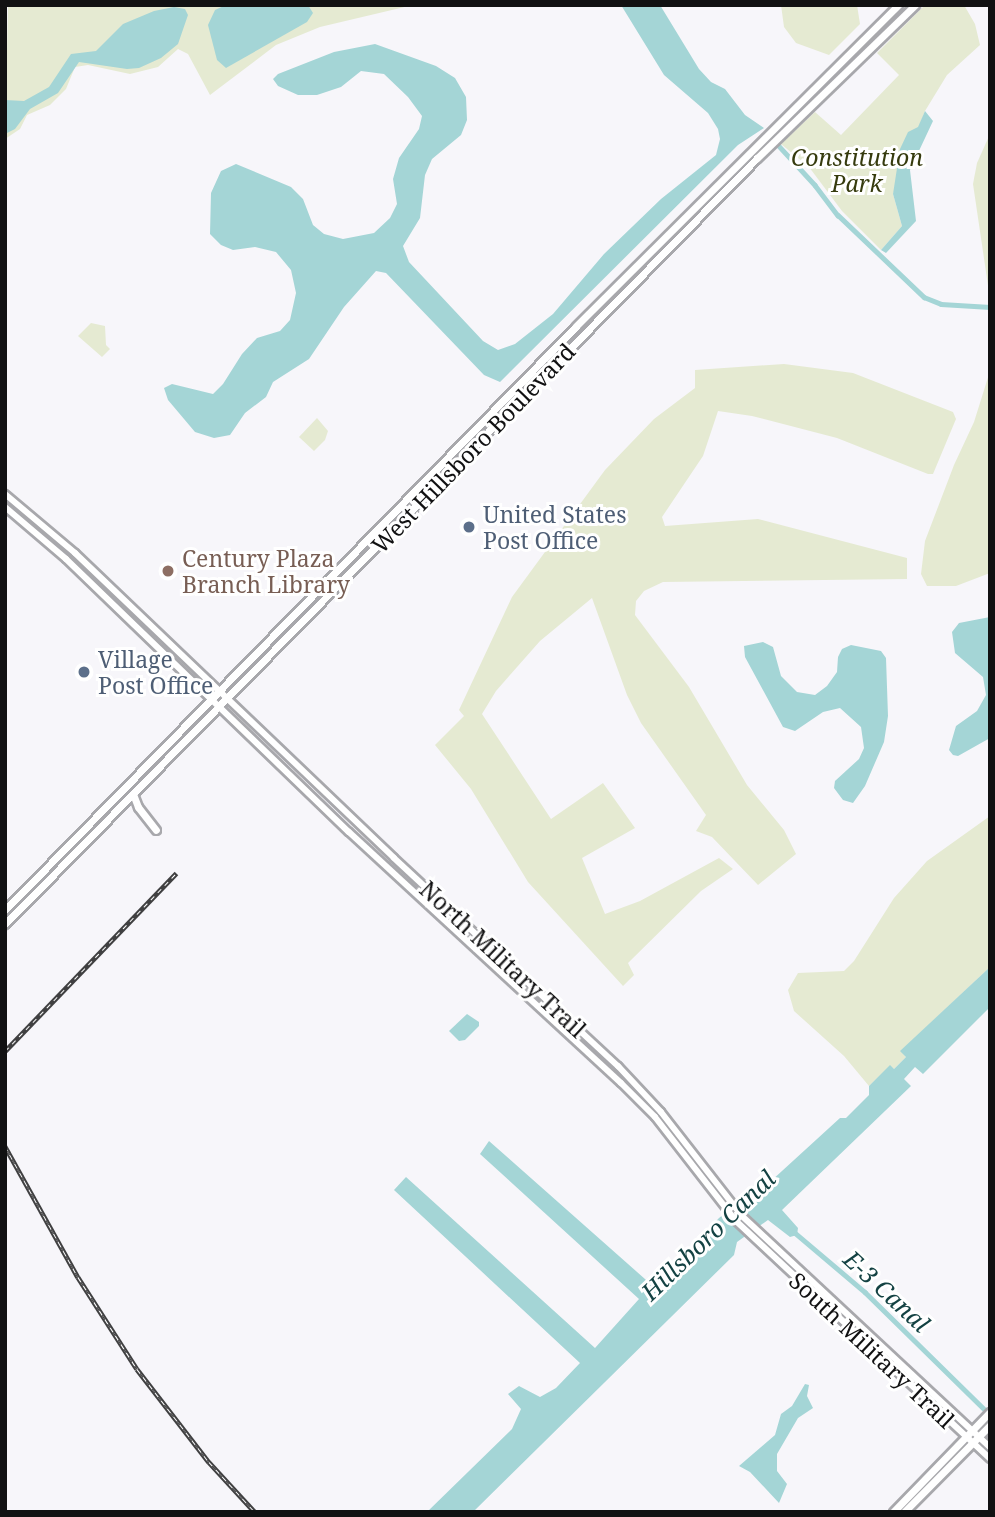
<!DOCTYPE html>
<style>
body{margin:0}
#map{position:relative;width:995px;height:1517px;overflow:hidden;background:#f7f6fa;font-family:"Noto Serif",serif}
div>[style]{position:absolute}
.green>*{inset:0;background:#e5ead2}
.water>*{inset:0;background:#a4d5d6}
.canal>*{height:4.5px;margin:-2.25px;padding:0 2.25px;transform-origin:2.25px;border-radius:2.25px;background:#a4d5d6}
.roads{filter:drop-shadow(2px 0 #a8a8ac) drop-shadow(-2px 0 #a8a8ac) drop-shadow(0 2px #a8a8ac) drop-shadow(0 -2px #a8a8ac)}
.minor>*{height:6px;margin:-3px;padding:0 3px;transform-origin:3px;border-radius:3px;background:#fff}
.major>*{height:7px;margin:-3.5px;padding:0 3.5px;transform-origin:3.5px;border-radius:3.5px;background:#fff}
.rail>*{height:4.5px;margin-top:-2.25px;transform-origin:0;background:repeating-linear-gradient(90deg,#fff 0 5px,#404041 0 10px);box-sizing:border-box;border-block:2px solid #404041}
.dots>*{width:19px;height:19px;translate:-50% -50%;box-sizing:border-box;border:4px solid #fff;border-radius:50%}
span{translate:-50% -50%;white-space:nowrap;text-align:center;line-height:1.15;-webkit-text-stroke:6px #fff;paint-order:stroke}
.park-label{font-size:23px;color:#363b0e;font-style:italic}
.street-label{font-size:23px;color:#111112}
.service-label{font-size:23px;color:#4e5e75}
.left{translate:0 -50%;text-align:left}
.education-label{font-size:23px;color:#785e54}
.water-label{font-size:24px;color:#144243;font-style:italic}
.frame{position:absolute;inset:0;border:7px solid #111112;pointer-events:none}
</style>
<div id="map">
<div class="green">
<i style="clip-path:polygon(8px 5px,413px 5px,320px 27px,276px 45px,210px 95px,188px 54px,178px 49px,158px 67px,130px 74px,88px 65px,75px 67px,66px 89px,50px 105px,27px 115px,20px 129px,5px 139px)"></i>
<i style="clip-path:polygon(781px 5px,857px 5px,860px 24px,829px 55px,796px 43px,784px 27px)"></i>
<i style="clip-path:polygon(925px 5px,964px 5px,975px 24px,980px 45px,947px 75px,925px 111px,893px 194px,902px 226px,881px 250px,842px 211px,809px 167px,781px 144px,815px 112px,841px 135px,899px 75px,877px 53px)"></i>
<i style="clip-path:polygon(990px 134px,990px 299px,973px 184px,977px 163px)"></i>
<i style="clip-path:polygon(91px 323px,105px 326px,106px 345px,110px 349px,102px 357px,78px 336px)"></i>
<i style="clip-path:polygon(784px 364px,853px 373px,953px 412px,956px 419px,933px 474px,928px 474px,837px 438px,752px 416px,718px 411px,703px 456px,662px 517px,665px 526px,758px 519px,907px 558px,907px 579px,663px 582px,644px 591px,636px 601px,635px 615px,689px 687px,747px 785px,784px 830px,796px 854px,758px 885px,712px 837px,696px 831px,706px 815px,641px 723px,627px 695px,592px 598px,540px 641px,496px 691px,482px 714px,551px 819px,603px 783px,635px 828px,582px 858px,605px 914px,640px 901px,719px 858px,733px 869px,701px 891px,628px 963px,634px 975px,623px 986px,528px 882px,471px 789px,435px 745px,464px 716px,459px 710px,512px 597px,605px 470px,654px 419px,695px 388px,695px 370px)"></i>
<i style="clip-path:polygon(990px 371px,990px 573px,956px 586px,927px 586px,921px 574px,925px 541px,954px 465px,974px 422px)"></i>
<i style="clip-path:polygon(317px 418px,328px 431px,325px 440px,314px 451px,299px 437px)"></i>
<i style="clip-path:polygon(990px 816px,990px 967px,901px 1051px,906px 1057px,894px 1069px,890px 1066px,869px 1086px,844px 1056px,794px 1011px,788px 990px,798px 973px,844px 971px,854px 961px,894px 898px,927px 861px)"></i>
</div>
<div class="water">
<i style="clip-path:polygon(226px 5px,308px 5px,313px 13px,307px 22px,226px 68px,217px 60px,208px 25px,215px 10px)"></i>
<i style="clip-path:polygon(621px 5px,660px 5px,699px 69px,711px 82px,725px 89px,745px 115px,764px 128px,738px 145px,500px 382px,484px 375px,386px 273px,376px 271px,344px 307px,309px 359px,273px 382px,266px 397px,245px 413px,230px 435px,214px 438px,195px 432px,168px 400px,164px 388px,172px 384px,213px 394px,223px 384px,242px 354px,257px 338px,280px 331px,290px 320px,296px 293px,291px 270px,276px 252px,255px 247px,233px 250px,221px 245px,210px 234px,211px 193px,221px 171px,236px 164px,291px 187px,303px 199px,313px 225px,324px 234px,343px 239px,374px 233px,390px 218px,397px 204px,393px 179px,399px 158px,419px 129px,422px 116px,408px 97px,384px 74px,361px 71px,341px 87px,317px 95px,298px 95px,278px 86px,273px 79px,278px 74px,334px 52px,375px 44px,436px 66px,455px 78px,466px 97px,467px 120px,461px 135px,432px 159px,425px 175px,420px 218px,403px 246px,409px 262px,483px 341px,498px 350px,515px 344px,553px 314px,604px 254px,661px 199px,716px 155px,720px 139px,718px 129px,708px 113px,664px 75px)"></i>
<i style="clip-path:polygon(174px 7px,185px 9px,188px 15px,178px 44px,161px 58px,139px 68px,127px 69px,79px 62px,58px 93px,30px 109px,15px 129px,5px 134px,5px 100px,24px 101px,49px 87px,71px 54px,96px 51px,123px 24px,154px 11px)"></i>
<i style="clip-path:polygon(925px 111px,933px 121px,910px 170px,916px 221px,886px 253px,881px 250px,902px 226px,893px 194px,900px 149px,908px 132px,918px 127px)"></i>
<i style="clip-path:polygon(990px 617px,990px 738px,958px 756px,953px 755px,949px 750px,956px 726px,977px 711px,986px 695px,983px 677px,955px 653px,952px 632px,959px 623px)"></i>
<i style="clip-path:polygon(763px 642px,773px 647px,781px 676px,797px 692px,815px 695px,827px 686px,837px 672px,838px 657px,842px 649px,851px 645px,881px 651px,886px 658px,888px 716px,884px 742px,865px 786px,853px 803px,843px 800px,834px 788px,835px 781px,859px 759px,864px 748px,861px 727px,840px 708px,823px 712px,795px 731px,783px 727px,745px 657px,744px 646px)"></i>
<i style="clip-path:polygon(990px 967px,990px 1007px,923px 1074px,915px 1067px,904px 1079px,911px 1086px,782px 1210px,798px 1228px,797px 1235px,790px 1237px,768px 1220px,737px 1242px,734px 1255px,473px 1512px,427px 1512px,512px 1429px,521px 1409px,508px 1394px,519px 1386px,540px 1397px,556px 1388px,580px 1363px,394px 1190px,406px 1177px,595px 1348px,639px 1299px,480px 1154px,489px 1141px,654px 1287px,719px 1218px,741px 1200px,760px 1191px,840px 1118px,846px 1118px,869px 1095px,869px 1086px,890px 1065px,894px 1069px,906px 1057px,900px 1051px)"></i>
<i style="clip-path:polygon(467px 1014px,479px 1022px,479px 1026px,465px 1040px,459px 1041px,449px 1031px)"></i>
<i style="clip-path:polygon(805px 1384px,809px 1385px,807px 1396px,813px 1408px,798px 1418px,777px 1454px,777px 1471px,787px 1484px,779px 1503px,750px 1472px,739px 1466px,775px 1435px,781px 1414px,792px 1406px)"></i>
</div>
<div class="canal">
<i style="left:779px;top:146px;width:53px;rotate:47.3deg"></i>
<i style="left:815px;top:185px;width:38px;rotate:53deg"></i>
<i style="left:838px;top:215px;width:119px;rotate:43.6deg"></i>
<i style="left:924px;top:297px;width:18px;rotate:22deg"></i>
<i style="left:941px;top:304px;width:49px;rotate:3.5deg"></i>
<i style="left:794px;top:1232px;width:93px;rotate:40.2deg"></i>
<i style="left:865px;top:1292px;width:167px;rotate:44.5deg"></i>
</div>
<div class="roads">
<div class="minor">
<i style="left:5px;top:494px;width:92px;rotate:40.1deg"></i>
<i style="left:75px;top:553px;width:441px;rotate:43.7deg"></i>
<i style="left:394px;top:858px;width:306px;rotate:42.9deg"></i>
<i style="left:618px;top:1066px;width:63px;rotate:46.9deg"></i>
<i style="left:661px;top:1112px;width:132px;rotate:52.1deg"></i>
<i style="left:742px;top:1216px;width:339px;rotate:43deg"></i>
<i style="left:5px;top:507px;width:80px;rotate:40.4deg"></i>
<i style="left:66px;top:559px;width:393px;rotate:44deg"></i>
<i style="left:349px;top:832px;width:370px;rotate:42.7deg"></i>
<i style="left:621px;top:1083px;width:48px;rotate:45deg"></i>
<i style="left:655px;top:1117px;width:132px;rotate:52.1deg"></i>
<i style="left:736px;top:1221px;width:348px;rotate:43.1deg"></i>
</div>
<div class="major">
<i style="left:133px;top:794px;width:14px;rotate:69deg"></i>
<i style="left:138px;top:807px;width:29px;rotate:52deg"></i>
<i style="left:5px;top:910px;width:817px;rotate:-45.64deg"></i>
<i style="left:576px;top:326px;width:455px;rotate:-44.9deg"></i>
<i style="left:5px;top:924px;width:1073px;rotate:-45.53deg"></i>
<i style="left:757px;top:158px;width:220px;rotate:-44.1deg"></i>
<i style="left:893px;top:1512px;width:139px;rotate:-45.9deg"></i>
<i style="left:904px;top:1512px;width:122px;rotate:-45.3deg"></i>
</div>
</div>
<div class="rail">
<i style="left:5px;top:1051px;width:247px;rotate:-46.1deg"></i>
<i style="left:5px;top:1146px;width:150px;rotate:60.9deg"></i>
<i style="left:78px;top:1277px;width:109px;rotate:57.3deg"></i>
<i style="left:137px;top:1369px;width:118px;rotate:52.3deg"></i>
<i style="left:209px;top:1462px;width:68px;rotate:47.4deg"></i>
</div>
<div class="dots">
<i style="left:469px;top:527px;background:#5c6f8a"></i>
<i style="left:168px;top:571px;background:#8d6e63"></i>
<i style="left:84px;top:672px;background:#5c6f8a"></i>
</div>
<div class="park-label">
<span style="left:857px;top:170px">Constitution<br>Park</span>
</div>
<div class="street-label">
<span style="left:473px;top:448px;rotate:-46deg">West Hillsboro Boulevard</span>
<span style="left:503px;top:959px;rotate:43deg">North Military Trail</span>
<span style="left:872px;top:1350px;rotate:43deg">South Military Trail</span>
</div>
<div class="service-label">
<span class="left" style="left:483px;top:527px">United States<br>Post Office</span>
<span class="left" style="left:98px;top:672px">Village<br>Post Office</span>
</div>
<div class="education-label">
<span class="left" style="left:182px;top:571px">Century Plaza<br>Branch Library</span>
</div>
<div class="water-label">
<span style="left:708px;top:1235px;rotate:-44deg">Hillsboro Canal</span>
<span style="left:887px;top:1291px;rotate:43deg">E-3 Canal</span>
</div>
<div class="frame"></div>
</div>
